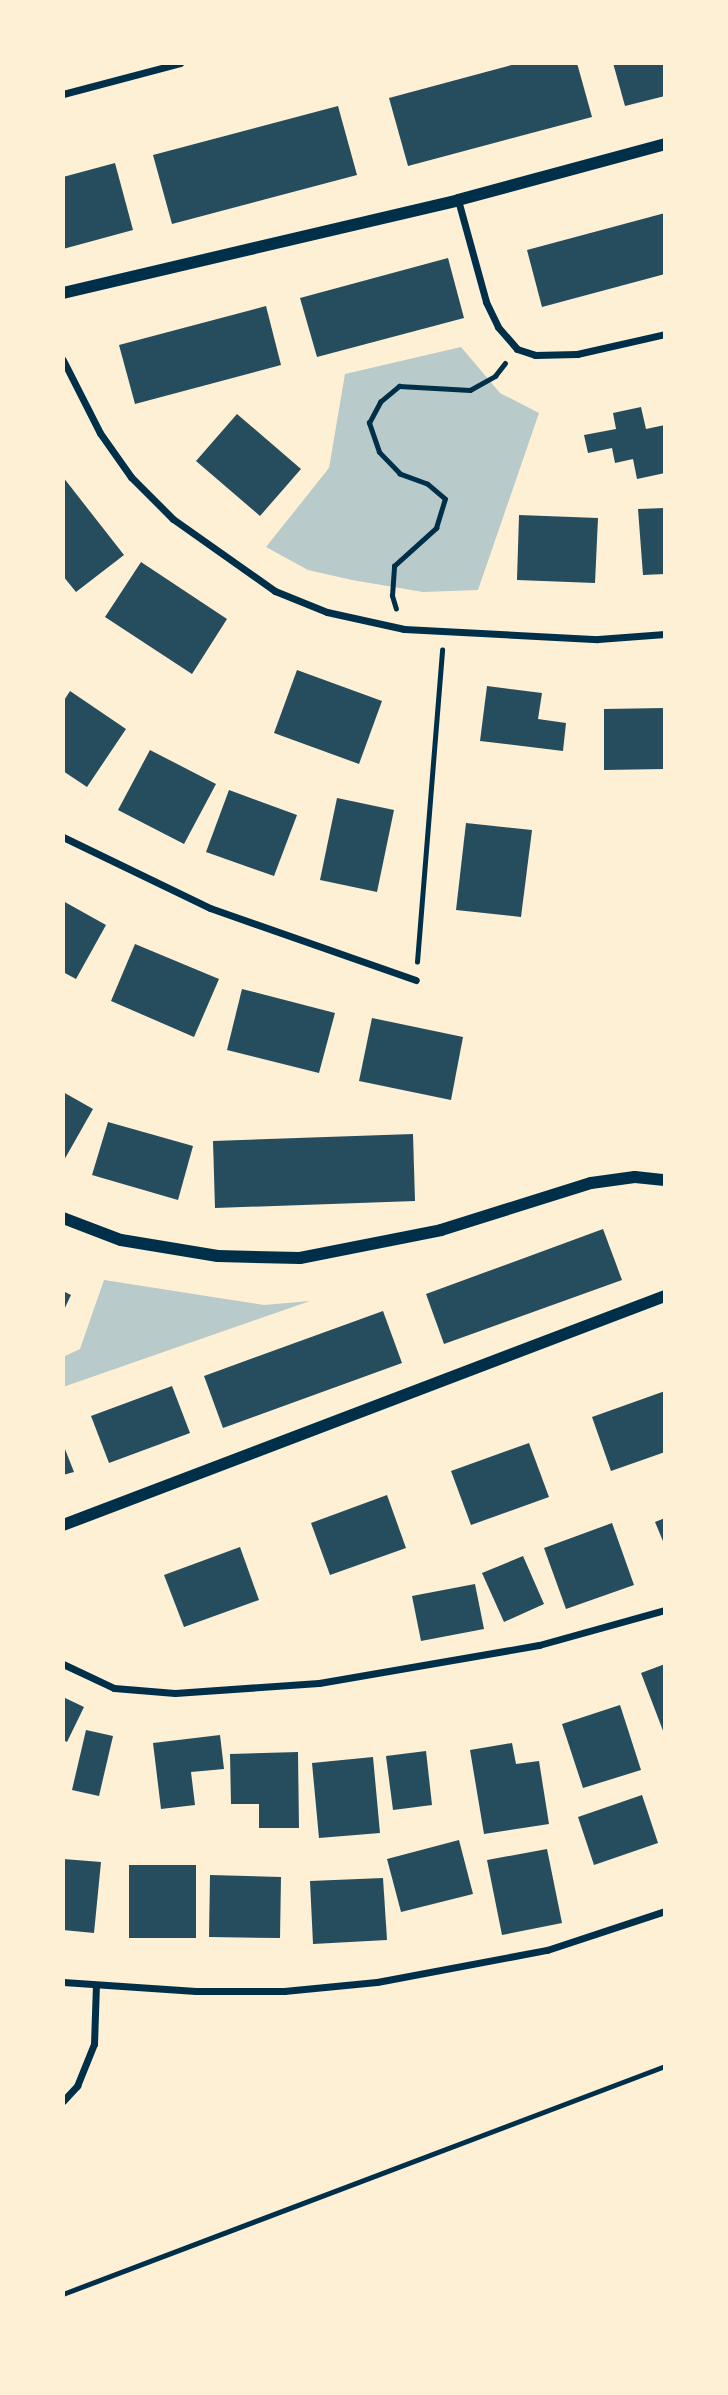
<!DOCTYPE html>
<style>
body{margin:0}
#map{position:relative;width:728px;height:2395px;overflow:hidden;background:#fdf0d5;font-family:Roboto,sans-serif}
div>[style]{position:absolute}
.green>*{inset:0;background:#b9caca}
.building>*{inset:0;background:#264d5e}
.path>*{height:4.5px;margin:-2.25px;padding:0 2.25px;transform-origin:2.25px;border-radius:2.25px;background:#003049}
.minor>*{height:7px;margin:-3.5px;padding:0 3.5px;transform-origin:3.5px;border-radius:3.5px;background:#003049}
.tertiary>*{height:12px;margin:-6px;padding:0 6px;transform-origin:6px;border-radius:6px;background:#003049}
span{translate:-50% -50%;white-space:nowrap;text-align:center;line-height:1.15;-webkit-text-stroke:7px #fdf0d5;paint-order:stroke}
.frame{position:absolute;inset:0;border:65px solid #fdf0d5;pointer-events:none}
</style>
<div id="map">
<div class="green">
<i style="clip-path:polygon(461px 347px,500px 393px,539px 413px,478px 590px,423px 592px,352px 580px,308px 570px,266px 547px,329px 468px,345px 374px)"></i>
<i style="clip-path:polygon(104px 1280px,264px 1305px,310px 1301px,63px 1387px,63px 1357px,80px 1349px)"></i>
</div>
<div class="building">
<i style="clip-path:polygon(519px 63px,577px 63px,592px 117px,408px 166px,389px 98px)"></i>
<i style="clip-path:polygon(613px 63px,665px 63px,665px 96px,625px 106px)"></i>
<i style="clip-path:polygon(338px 106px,357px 175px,172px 224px,153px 155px)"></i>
<i style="clip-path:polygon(115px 163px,133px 230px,63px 249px,63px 177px)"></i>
<i style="clip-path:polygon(665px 213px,665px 274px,542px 307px,527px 250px)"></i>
<i style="clip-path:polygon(448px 258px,464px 318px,317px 357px,300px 298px)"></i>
<i style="clip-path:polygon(266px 306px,281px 365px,135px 404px,119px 345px)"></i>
<i style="clip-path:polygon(641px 407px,646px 429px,665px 425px,665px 473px,637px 479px,633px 459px,615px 463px,612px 448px,588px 453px,584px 435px,616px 429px,613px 413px)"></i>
<i style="clip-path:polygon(237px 414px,301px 469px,260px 516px,196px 461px)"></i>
<i style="clip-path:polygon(63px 477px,124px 555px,76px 592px,63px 576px)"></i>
<i style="clip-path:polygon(665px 508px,665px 574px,643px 575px,638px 509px)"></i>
<i style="clip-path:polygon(519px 515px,598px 518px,595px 583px,517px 580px)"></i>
<i style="clip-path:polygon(141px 562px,227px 619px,192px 674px,105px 617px)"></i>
<i style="clip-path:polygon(297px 670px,382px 701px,359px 764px,274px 733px)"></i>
<i style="clip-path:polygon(487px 686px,542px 693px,538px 719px,566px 723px,563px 751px,480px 741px)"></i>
<i style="clip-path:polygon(70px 691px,126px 729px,87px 787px,63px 771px,63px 702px)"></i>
<i style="clip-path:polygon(665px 708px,665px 769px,604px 770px,604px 709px)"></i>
<i style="clip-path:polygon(150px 750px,216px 784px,184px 844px,118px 810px)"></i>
<i style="clip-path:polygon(229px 790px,297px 815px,274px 876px,206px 852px)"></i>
<i style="clip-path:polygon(337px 798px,394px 810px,377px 892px,320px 880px)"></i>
<i style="clip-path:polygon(466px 823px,532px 830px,521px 917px,456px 910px)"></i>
<i style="clip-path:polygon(63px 901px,106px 925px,76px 979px,63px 972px)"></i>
<i style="clip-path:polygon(135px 944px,219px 979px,194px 1037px,111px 1001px)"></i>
<i style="clip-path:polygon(242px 989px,335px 1013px,319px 1073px,227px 1050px)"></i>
<i style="clip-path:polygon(372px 1018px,463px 1037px,451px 1100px,359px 1081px)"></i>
<i style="clip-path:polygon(63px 1092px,93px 1109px,63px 1162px)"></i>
<i style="clip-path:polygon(108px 1122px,193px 1146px,178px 1200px,92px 1175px)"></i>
<i style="clip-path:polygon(413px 1134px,415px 1201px,215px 1208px,213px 1141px)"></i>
<i style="clip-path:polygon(603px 1229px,622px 1280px,444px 1344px,426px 1294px)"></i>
<i style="clip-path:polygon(63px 1291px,71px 1295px,63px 1312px)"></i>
<i style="clip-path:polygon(383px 1311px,402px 1363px,223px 1428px,204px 1376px)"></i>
<i style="clip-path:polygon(172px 1386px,190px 1433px,109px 1463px,91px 1416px)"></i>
<i style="clip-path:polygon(665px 1391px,665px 1452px,611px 1471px,592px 1417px)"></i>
<i style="clip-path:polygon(529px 1443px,549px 1497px,471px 1525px,451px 1471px)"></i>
<i style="clip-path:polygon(63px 1444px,74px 1472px,63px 1475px)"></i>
<i style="clip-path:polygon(387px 1495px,406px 1548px,330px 1575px,311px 1523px)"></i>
<i style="clip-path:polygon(665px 1518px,665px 1546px,655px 1522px)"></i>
<i style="clip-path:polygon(612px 1523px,634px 1585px,566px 1609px,544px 1548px)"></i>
<i style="clip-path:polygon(240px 1547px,259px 1600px,184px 1627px,164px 1575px)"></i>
<i style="clip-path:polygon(523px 1556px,544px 1604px,504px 1622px,482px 1573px)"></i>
<i style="clip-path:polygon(475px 1584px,484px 1629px,421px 1641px,412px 1596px)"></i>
<i style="clip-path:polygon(665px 1664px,665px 1736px,641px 1673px)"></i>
<i style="clip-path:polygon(63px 1697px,84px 1707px,67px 1742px,63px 1740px)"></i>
<i style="clip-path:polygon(620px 1705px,641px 1770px,583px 1788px,562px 1724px)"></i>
<i style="clip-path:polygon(86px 1730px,113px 1736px,99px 1796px,72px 1790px)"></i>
<i style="clip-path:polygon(220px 1735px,224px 1769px,191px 1772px,195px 1805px,161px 1809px,153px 1743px)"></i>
<i style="clip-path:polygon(512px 1743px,516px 1764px,539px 1761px,549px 1824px,484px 1834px,470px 1750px)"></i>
<i style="clip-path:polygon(426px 1751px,432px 1805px,393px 1810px,386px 1756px)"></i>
<i style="clip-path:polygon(298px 1752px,299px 1828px,259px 1828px,259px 1804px,231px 1804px,230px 1754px)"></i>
<i style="clip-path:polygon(373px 1757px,380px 1833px,319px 1838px,312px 1763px)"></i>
<i style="clip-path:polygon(642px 1795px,658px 1843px,594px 1865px,578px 1817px)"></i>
<i style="clip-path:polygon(459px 1840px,473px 1894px,401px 1912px,387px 1859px)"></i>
<i style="clip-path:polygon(547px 1849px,562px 1923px,502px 1935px,487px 1860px)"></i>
<i style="clip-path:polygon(63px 1859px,101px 1862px,94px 1933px,63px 1930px)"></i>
<i style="clip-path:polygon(129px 1865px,196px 1865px,196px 1938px,129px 1938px)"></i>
<i style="clip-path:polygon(210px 1875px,281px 1877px,280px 1938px,209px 1937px)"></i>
<i style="clip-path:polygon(383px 1878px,387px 1940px,313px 1944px,310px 1881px)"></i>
</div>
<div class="path">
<i style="left:396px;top:609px;width:14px;rotate:-107deg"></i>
<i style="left:392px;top:596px;width:30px;rotate:-86deg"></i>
<i style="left:394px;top:566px;width:57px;rotate:-42.1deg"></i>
<i style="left:436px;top:528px;width:30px;rotate:-73deg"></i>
<i style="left:445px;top:499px;width:23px;rotate:-140deg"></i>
<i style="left:427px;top:484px;width:29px;rotate:-160deg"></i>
<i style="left:400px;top:474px;width:30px;rotate:-134deg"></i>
<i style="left:379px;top:452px;width:31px;rotate:-109deg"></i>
<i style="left:369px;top:423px;width:24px;rotate:-62deg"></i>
<i style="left:380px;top:402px;width:25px;rotate:-40deg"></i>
<i style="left:399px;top:386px;width:71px;rotate:3.2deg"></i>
<i style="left:470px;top:390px;width:29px;rotate:-29deg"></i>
<i style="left:495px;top:376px;width:16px;rotate:-52deg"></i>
<i style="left:417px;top:962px;width:313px;rotate:-85.4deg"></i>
<i style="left:63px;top:2294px;width:644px;rotate:-20.74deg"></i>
</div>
<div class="minor">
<i style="left:63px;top:94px;width:121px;rotate:-14.8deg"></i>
<i style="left:458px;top:200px;width:106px;rotate:74.6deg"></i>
<i style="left:486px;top:302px;width:28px;rotate:64deg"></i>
<i style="left:498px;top:327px;width:29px;rotate:49deg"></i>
<i style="left:517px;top:349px;width:19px;rotate:18deg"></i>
<i style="left:535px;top:355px;width:42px;rotate:-1.4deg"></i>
<i style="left:577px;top:354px;width:90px;rotate:-12.8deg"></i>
<i style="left:63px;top:360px;width:82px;rotate:63.1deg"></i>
<i style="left:100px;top:433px;width:54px;rotate:54.8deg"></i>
<i style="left:131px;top:477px;width:59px;rotate:45deg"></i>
<i style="left:173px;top:519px;width:125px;rotate:35.2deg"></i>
<i style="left:275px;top:591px;width:56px;rotate:22deg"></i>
<i style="left:327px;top:612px;width:79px;rotate:12.4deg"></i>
<i style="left:404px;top:629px;width:194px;rotate:3deg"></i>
<i style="left:598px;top:639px;width:67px;rotate:-4.3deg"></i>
<i style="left:63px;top:837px;width:163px;rotate:25.8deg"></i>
<i style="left:210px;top:908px;width:218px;rotate:19.3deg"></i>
<i style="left:63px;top:1664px;width:56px;rotate:25.2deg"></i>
<i style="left:114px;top:1688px;width:61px;rotate:4.7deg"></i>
<i style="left:175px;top:1693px;width:144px;rotate:-4deg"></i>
<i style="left:319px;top:1683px;width:223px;rotate:-9.8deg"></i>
<i style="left:539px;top:1645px;width:131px;rotate:-15.5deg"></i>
<i style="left:63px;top:1982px;width:133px;rotate:3.9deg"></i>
<i style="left:196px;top:1991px;width:88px"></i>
<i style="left:284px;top:1991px;width:93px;rotate:-5.5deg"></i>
<i style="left:377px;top:1982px;width:173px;rotate:-10.7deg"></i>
<i style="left:547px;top:1950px;width:124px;rotate:-18.3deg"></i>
<i style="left:63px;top:2101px;width:21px;rotate:-47deg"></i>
<i style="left:77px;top:2086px;width:45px;rotate:-68deg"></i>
<i style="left:94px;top:2044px;width:59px;rotate:-88.1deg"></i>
</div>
<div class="tertiary">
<i style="left:63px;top:293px;width:406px;rotate:-13.2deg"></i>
<i style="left:458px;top:200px;width:214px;rotate:-15.1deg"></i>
<i style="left:63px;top:1218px;width:62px;rotate:20.8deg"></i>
<i style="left:121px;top:1240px;width:98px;rotate:9.4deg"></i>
<i style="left:218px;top:1256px;width:82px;rotate:1.4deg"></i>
<i style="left:300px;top:1258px;width:144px;rotate:-11.2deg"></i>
<i style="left:441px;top:1230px;width:157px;rotate:-17.4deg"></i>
<i style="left:591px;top:1183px;width:44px;rotate:-7.8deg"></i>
<i style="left:635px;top:1177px;width:30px;rotate:6deg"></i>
<i style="left:63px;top:1525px;width:644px;rotate:-20.83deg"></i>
</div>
<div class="frame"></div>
</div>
